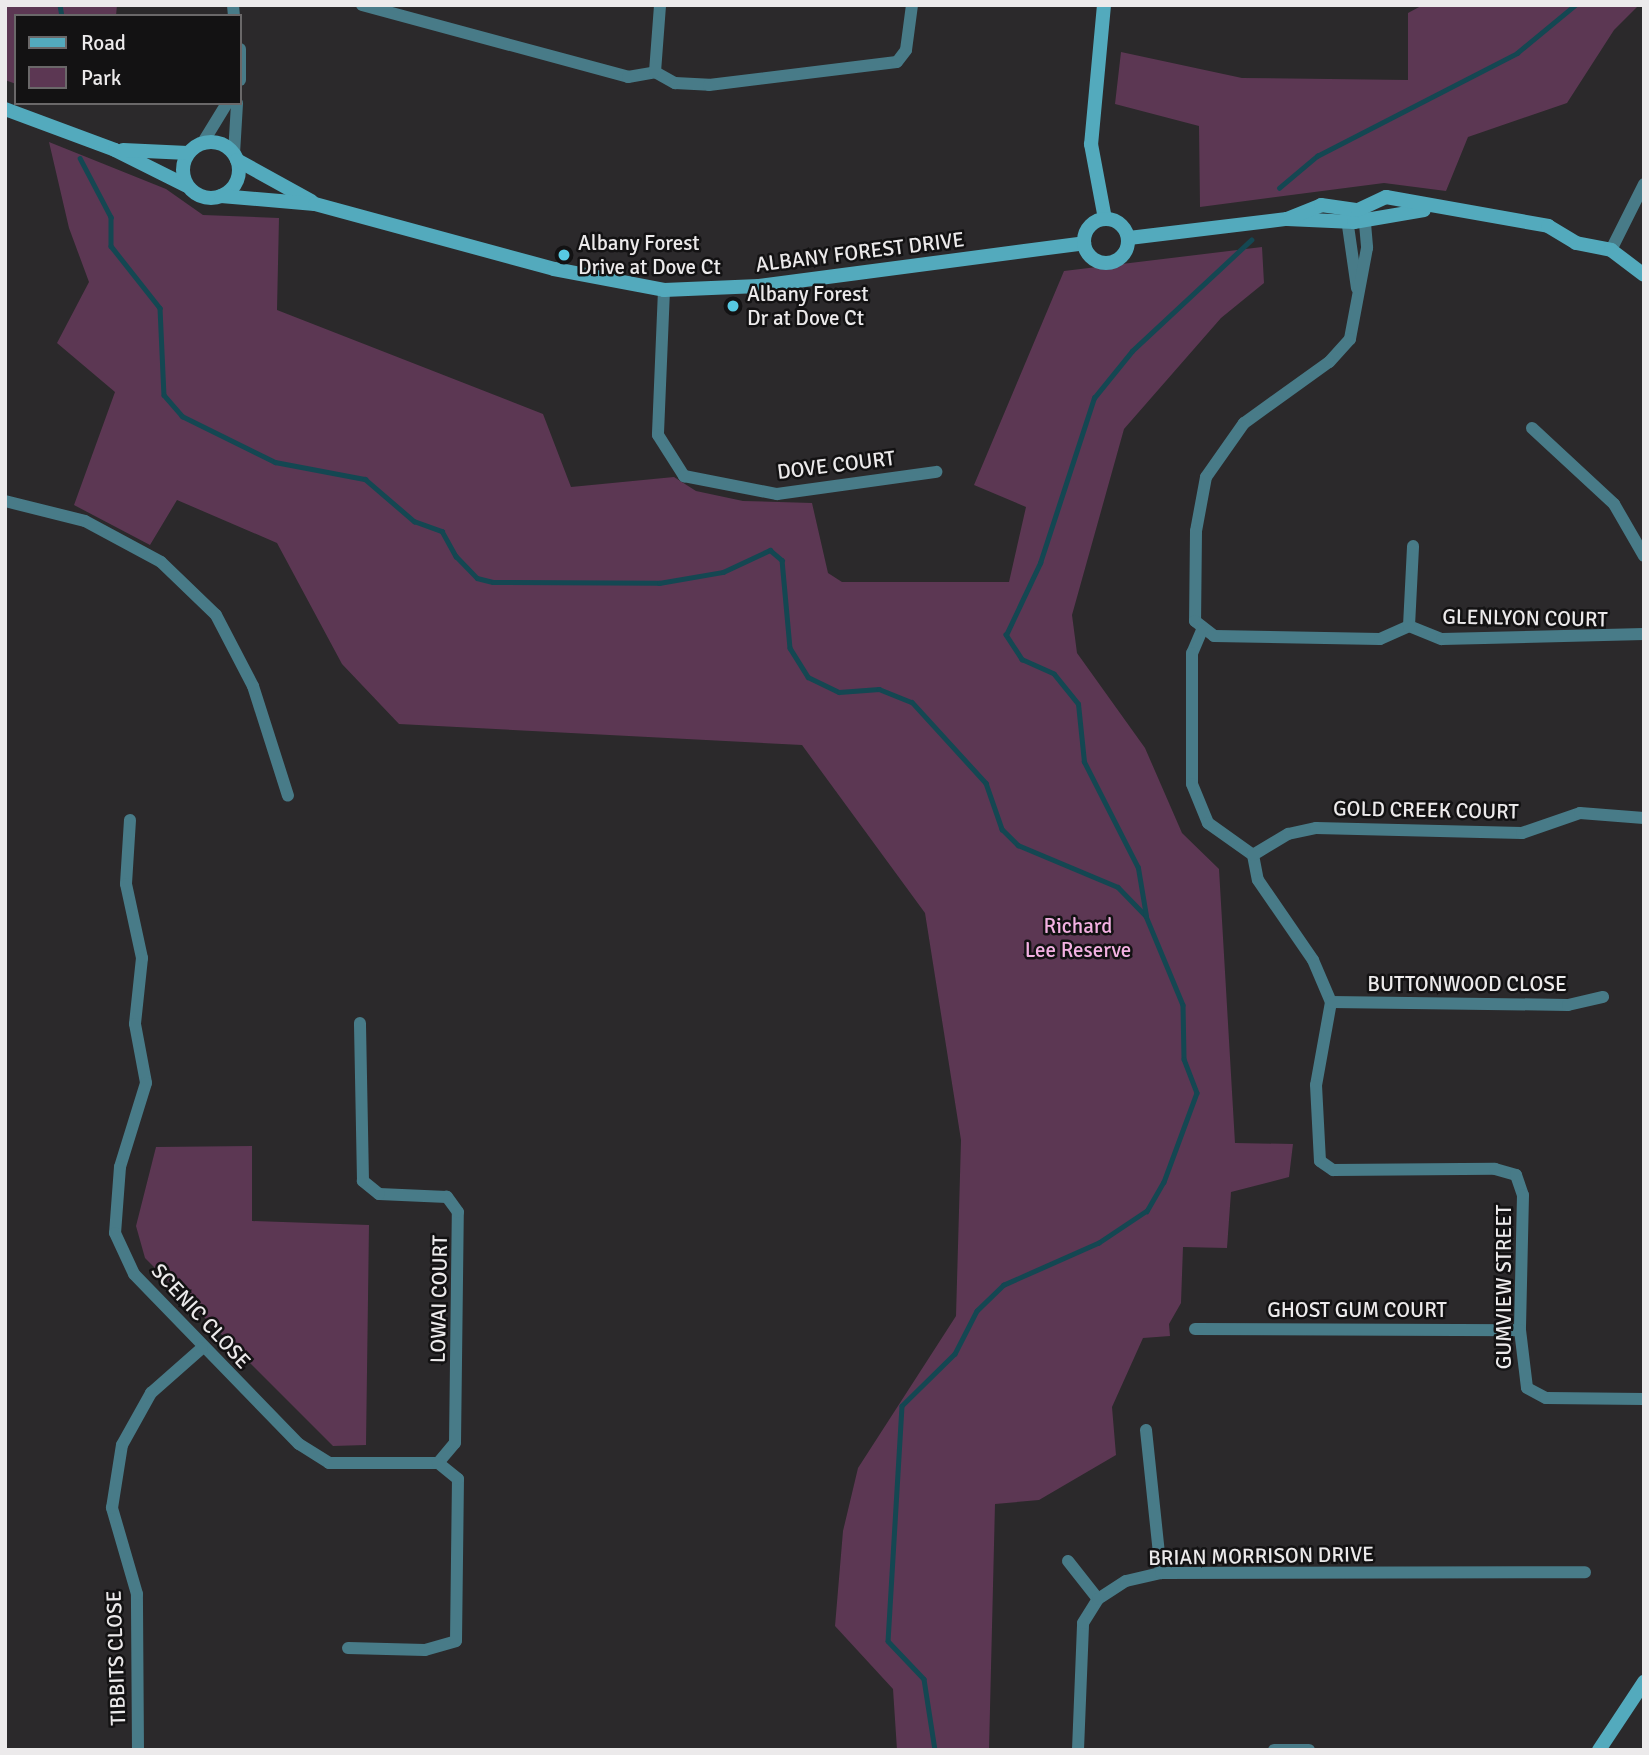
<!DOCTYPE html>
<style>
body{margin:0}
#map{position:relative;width:1649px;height:1755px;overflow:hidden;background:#2b292b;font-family:Signika,sans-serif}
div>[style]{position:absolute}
.green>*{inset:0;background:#5c3753}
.stream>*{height:4.5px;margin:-2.25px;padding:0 2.25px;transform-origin:2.25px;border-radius:2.25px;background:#144752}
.street>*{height:12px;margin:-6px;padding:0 6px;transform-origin:6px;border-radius:6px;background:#487b88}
.secondary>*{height:14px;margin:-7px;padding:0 7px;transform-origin:7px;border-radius:7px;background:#53aabd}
.secondary>.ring{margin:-7px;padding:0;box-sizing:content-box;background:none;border:14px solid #53aabd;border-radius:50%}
.dots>*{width:19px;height:19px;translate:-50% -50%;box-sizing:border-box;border:4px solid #131213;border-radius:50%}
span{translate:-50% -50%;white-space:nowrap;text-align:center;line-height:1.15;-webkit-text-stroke:5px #131213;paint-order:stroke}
.poi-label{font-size:21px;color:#eceaeb}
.left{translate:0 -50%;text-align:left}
.street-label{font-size:21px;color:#eceaeb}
.park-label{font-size:21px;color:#f3b1e2}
.frame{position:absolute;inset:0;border:7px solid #eceaeb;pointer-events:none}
.legend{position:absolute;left:14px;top:14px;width:228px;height:91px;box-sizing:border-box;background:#131213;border:2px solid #6a6869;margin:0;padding:9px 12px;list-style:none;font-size:21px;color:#eceaeb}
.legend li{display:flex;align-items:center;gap:14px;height:35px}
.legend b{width:35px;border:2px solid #6a6869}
</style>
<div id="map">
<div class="green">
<i style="clip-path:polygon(5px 5px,117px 5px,116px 16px,16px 16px,16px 84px,5px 80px)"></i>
<i style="clip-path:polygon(1639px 5px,1614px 30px,1567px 103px,1468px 137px,1446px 191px,1384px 183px,1200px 207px,1199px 126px,1115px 104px,1121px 52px,1242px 78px,1408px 80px,1408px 13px,1421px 6px)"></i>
<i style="clip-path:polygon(49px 142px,166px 189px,203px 215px,279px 218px,277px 310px,543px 414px,571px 487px,674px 477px,696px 491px,743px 501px,812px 503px,828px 573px,842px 582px,1009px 582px,1026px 507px,974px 485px,1064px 271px,1262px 247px,1264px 283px,1221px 318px,1124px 429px,1072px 615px,1077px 653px,1145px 748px,1182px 833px,1219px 869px,1235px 1143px,1293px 1144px,1289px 1177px,1231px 1192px,1227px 1248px,1183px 1247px,1181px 1303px,1169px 1324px,1170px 1336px,1143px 1338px,1112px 1407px,1116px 1455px,1039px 1500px,995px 1504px,989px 1750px,897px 1750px,893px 1689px,835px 1626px,843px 1531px,858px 1468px,956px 1316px,961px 1140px,925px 913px,802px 745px,399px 724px,342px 664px,277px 543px,177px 500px,150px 545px,74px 505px,115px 392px,57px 343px,89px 282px,69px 228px)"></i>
<i style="clip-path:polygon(252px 1146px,252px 1221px,369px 1225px,366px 1445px,333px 1446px,145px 1258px,136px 1226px,156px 1147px)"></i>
</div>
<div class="stream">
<i style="left:60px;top:5px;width:11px;rotate:80deg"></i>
<i style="left:80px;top:158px;width:67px;rotate:62.3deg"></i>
<i style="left:111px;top:217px;width:29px;rotate:90deg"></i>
<i style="left:111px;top:246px;width:79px;rotate:51.7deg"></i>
<i style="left:160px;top:308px;width:87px;rotate:87.4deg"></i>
<i style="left:164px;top:395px;width:28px;rotate:49deg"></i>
<i style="left:182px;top:416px;width:104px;rotate:26.3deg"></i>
<i style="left:275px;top:462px;width:92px;rotate:10.7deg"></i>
<i style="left:365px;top:479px;width:65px;rotate:40.6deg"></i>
<i style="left:414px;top:521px;width:30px;rotate:20deg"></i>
<i style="left:442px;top:531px;width:29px;rotate:61deg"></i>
<i style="left:456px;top:556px;width:30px;rotate:46deg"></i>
<i style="left:477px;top:578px;width:16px;rotate:14deg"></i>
<i style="left:493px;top:582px;width:166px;rotate:0.3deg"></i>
<i style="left:659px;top:583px;width:65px;rotate:-9.8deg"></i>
<i style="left:723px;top:572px;width:52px;rotate:-25.1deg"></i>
<i style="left:770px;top:550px;width:16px;rotate:40deg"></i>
<i style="left:782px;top:560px;width:88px;rotate:84.8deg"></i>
<i style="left:790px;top:648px;width:34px;rotate:58deg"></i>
<i style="left:808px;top:677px;width:34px;rotate:26deg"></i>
<i style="left:839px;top:692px;width:40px;rotate:-4.3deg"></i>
<i style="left:879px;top:689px;width:35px;rotate:22deg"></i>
<i style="left:912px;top:702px;width:110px;rotate:47.6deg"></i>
<i style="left:986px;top:783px;width:49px;rotate:70.8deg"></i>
<i style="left:1002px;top:829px;width:23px;rotate:45deg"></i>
<i style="left:1018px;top:845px;width:108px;rotate:22.8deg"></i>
<i style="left:1118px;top:887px;width:40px;rotate:46deg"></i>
<i style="left:1146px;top:916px;width:96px;rotate:67.4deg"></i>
<i style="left:1183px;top:1005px;width:54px;rotate:88.9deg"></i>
<i style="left:1184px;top:1059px;width:36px;rotate:69deg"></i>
<i style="left:1197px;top:1093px;width:95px;rotate:110.3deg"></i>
<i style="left:1164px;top:1182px;width:34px;rotate:120deg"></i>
<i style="left:1147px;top:1211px;width:58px;rotate:146.3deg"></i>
<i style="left:1099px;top:1243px;width:104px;rotate:156.1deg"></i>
<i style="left:1004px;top:1285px;width:37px;rotate:136deg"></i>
<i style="left:977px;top:1311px;width:48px;rotate:117.1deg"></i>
<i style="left:955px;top:1354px;width:74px;rotate:135.5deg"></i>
<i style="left:902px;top:1406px;width:235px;rotate:93.4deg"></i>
<i style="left:888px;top:1641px;width:52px;rotate:46.5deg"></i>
<i style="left:924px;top:1679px;width:72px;rotate:81.2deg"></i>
<i style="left:1279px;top:188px;width:50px;rotate:-40.1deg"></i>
<i style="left:1317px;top:156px;width:225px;rotate:-27.2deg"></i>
<i style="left:1517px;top:53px;width:75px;rotate:-39.6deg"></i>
<i style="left:1146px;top:916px;width:49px;rotate:-99.5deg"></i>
<i style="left:1138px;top:868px;width:119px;rotate:-117deg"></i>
<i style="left:1084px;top:762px;width:58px;rotate:-95.9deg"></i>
<i style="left:1078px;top:704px;width:38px;rotate:-129deg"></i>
<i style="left:1054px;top:674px;width:35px;rotate:-156deg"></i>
<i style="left:1022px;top:660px;width:30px;rotate:-123deg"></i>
<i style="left:1006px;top:635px;width:80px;rotate:-64.7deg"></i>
<i style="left:1040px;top:563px;width:174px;rotate:-71.9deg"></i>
<i style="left:1094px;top:398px;width:60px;rotate:-51deg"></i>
<i style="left:1132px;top:351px;width:163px;rotate:-43deg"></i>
</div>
<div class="street">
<i style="left:233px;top:5px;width:11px;rotate:85deg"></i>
<i style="left:362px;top:5px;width:276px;rotate:15.1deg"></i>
<i style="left:628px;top:77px;width:27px;rotate:-10deg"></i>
<i style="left:655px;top:72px;width:23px;rotate:29deg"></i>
<i style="left:675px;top:83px;width:34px;rotate:3deg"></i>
<i style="left:709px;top:85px;width:189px;rotate:-7deg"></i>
<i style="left:897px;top:62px;width:15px;rotate:-53deg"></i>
<i style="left:906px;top:50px;width:45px;rotate:-82.4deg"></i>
<i style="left:240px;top:49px;width:31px;rotate:90deg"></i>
<i style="left:655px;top:72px;width:67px;rotate:-85.7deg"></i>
<i style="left:202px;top:144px;width:48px;rotate:-58.6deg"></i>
<i style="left:234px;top:154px;width:51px;rotate:-86.6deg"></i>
<i style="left:1346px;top:212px;width:77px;rotate:81.8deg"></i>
<i style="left:1364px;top:212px;width:36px;rotate:85deg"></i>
<i style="left:1367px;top:248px;width:93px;rotate:100.6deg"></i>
<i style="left:1350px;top:339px;width:31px;rotate:132deg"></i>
<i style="left:1329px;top:362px;width:105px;rotate:144.3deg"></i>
<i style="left:1244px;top:423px;width:66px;rotate:125.1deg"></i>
<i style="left:1206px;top:477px;width:55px;rotate:100.5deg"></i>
<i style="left:1196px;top:531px;width:90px;rotate:90.6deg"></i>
<i style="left:1195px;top:621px;width:24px;rotate:38deg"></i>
<i style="left:1214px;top:636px;width:166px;rotate:1deg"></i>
<i style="left:1380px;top:639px;width:32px;rotate:-24deg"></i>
<i style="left:1409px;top:626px;width:35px;rotate:22deg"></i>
<i style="left:1442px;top:639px;width:202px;rotate:-1.4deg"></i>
<i style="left:1611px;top:250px;width:74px;rotate:-63.4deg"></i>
<i style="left:664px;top:290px;width:145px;rotate:92.4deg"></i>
<i style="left:658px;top:435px;width:49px;rotate:57.6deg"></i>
<i style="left:684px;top:476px;width:95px;rotate:11deg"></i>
<i style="left:777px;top:494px;width:161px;rotate:-7.9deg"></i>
<i style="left:1532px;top:428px;width:112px;rotate:42.8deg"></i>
<i style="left:1614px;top:504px;width:60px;rotate:60deg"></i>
<i style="left:5px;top:501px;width:82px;rotate:14deg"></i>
<i style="left:85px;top:521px;width:86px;rotate:28.3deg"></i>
<i style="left:161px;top:562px;width:76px;rotate:43.9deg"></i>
<i style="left:216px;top:615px;width:80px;rotate:62.5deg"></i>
<i style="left:253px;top:686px;width:115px;rotate:72.3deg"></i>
<i style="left:1409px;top:626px;width:80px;rotate:-87.1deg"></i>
<i style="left:1202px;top:630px;width:25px;rotate:113deg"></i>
<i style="left:1192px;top:653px;width:131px;rotate:90deg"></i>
<i style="left:1192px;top:784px;width:42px;rotate:67.7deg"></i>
<i style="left:1208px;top:823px;width:55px;rotate:35.4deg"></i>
<i style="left:1253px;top:855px;width:25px;rotate:79deg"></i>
<i style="left:1258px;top:880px;width:97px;rotate:55.5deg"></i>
<i style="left:1313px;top:960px;width:46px;rotate:66.8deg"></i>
<i style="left:1331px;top:1002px;width:84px;rotate:100.2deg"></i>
<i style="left:1316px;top:1085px;width:76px;rotate:87deg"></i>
<i style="left:1320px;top:1161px;width:16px;rotate:35deg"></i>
<i style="left:1333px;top:1170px;width:162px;rotate:-0.4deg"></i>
<i style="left:1495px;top:1169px;width:22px;rotate:16deg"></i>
<i style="left:1516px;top:1175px;width:21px;rotate:71deg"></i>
<i style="left:1523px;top:1195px;width:135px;rotate:91.3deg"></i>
<i style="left:1520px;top:1330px;width:58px;rotate:83.1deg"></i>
<i style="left:1527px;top:1388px;width:21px;rotate:28deg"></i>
<i style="left:1546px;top:1398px;width:98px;rotate:0.6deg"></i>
<i style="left:130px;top:820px;width:64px;rotate:93.6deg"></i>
<i style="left:126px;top:884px;width:76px;rotate:77.8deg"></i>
<i style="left:142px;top:958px;width:66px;rotate:96.1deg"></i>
<i style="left:135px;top:1024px;width:60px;rotate:79.4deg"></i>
<i style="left:146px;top:1083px;width:88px;rotate:107.2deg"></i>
<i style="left:120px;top:1167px;width:66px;rotate:94.3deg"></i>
<i style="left:115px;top:1233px;width:45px;rotate:65.1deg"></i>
<i style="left:134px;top:1274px;width:237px;rotate:45.9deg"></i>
<i style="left:299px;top:1444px;width:36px;rotate:32deg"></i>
<i style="left:329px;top:1463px;width:109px"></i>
<i style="left:438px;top:1463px;width:26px;rotate:-50deg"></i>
<i style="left:455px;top:1443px;width:231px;rotate:-89.3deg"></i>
<i style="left:458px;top:1212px;width:19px;rotate:-126deg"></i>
<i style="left:447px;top:1197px;width:68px;rotate:-177.5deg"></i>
<i style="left:379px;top:1194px;width:21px;rotate:-141deg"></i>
<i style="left:363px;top:1181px;width:158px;rotate:-91.1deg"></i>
<i style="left:1253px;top:855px;width:41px;rotate:-31deg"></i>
<i style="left:1288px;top:834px;width:29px;rotate:-12deg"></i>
<i style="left:1316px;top:828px;width:206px;rotate:1.4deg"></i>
<i style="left:1522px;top:833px;width:61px;rotate:-19deg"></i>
<i style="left:1580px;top:813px;width:64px;rotate:4.5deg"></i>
<i style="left:1331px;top:1002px;width:237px;rotate:0.7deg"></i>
<i style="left:1568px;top:1005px;width:36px;rotate:-13deg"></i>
<i style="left:1195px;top:1329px;width:325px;rotate:0.2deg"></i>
<i style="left:1146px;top:1430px;width:144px;rotate:84deg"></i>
<i style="left:1068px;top:1561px;width:48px;rotate:51.7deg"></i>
<i style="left:348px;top:1648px;width:77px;rotate:1.5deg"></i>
<i style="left:425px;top:1650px;width:32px;rotate:-16deg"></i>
<i style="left:456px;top:1641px;width:162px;rotate:-89.3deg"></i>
<i style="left:458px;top:1479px;width:26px;rotate:-141deg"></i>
<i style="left:138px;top:1750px;width:156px;rotate:-90.4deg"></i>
<i style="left:137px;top:1594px;width:90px;rotate:-106.2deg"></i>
<i style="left:112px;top:1508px;width:64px;rotate:-81deg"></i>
<i style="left:122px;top:1445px;width:60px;rotate:-60.9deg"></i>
<i style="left:151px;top:1393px;width:68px;rotate:-41.4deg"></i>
<i style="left:1078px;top:1750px;width:127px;rotate:-87.7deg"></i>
<i style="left:1083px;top:1623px;width:28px;rotate:-58deg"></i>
<i style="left:1098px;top:1599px;width:33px;rotate:-33deg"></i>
<i style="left:1126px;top:1581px;width:36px;rotate:-13deg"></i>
<i style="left:1161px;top:1573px;width:424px;rotate:-0.1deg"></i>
<i style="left:1274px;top:1750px;width:35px"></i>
</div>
<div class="secondary">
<i style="left:1104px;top:5px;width:140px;rotate:95.3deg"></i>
<i style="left:1091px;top:144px;width:76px;rotate:79.4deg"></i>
<i style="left:5px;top:109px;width:117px;rotate:20.4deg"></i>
<i style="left:115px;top:150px;width:80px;rotate:26.6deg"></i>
<i class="ring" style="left:183px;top:142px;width:42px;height:42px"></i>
<i style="left:123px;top:150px;width:65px;rotate:2.6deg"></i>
<i style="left:237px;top:160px;width:85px;rotate:29deg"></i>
<i style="left:221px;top:196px;width:94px;rotate:4.9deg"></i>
<i style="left:315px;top:204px;width:248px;rotate:15.2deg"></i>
<i style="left:554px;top:269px;width:112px;rotate:10.8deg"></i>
<i style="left:664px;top:290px;width:95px;rotate:-2.4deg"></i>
<i style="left:759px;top:286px;width:328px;rotate:-7.5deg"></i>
<i class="ring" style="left:1084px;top:219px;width:30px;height:30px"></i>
<i style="left:1287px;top:219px;width:67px;rotate:2.6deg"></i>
<i style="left:1354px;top:222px;width:71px;rotate:-9.7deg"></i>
<i style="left:1129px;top:238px;width:159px;rotate:-6.9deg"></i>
<i style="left:1287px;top:219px;width:37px;rotate:-22deg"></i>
<i style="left:1321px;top:205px;width:37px;rotate:8deg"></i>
<i style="left:1358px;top:210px;width:31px;rotate:-25deg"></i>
<i style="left:1386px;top:197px;width:165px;rotate:10.1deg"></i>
<i style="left:1548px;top:226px;width:33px;rotate:31deg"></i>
<i style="left:1576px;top:243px;width:36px;rotate:11deg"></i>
<i style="left:1611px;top:250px;width:41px;rotate:37.1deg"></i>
<i style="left:1599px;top:1750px;width:82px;rotate:-56.5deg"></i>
</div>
<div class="dots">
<i style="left:564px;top:255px;background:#57c9e2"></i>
<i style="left:733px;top:306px;background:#57c9e2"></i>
</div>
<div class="poi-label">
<span class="left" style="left:578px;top:255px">Albany Forest<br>Drive at Dove Ct</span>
<span class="left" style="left:747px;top:306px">Albany Forest<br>Dr at Dove Ct</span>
</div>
<div class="street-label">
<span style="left:860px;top:252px;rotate:-7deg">ALBANY FOREST DRIVE</span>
<span style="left:836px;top:465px;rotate:-7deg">DOVE COURT</span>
<span style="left:1525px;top:618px;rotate:1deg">GLENLYON COURT</span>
<span style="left:1426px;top:810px;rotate:1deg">GOLD CREEK COURT</span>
<span style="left:1467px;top:984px">BUTTONWOOD CLOSE</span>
<span style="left:1504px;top:1287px;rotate:-90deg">GUMVIEW STREET</span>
<span style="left:439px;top:1299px;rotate:-89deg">LOWAI COURT</span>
<span style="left:1357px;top:1310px">GHOST GUM COURT</span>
<span style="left:201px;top:1316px;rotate:47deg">SCENIC CLOSE</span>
<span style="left:1261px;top:1556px;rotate:-1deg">BRIAN MORRISON DRIVE</span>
<span style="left:116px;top:1658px;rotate:-92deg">TIBBITS CLOSE</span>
</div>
<div class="park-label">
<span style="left:1078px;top:938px">Richard<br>Lee Reserve</span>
</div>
<div class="frame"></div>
<ul class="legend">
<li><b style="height:9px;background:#53aabd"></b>Road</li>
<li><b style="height:19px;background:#5c3753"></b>Park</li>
</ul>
</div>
